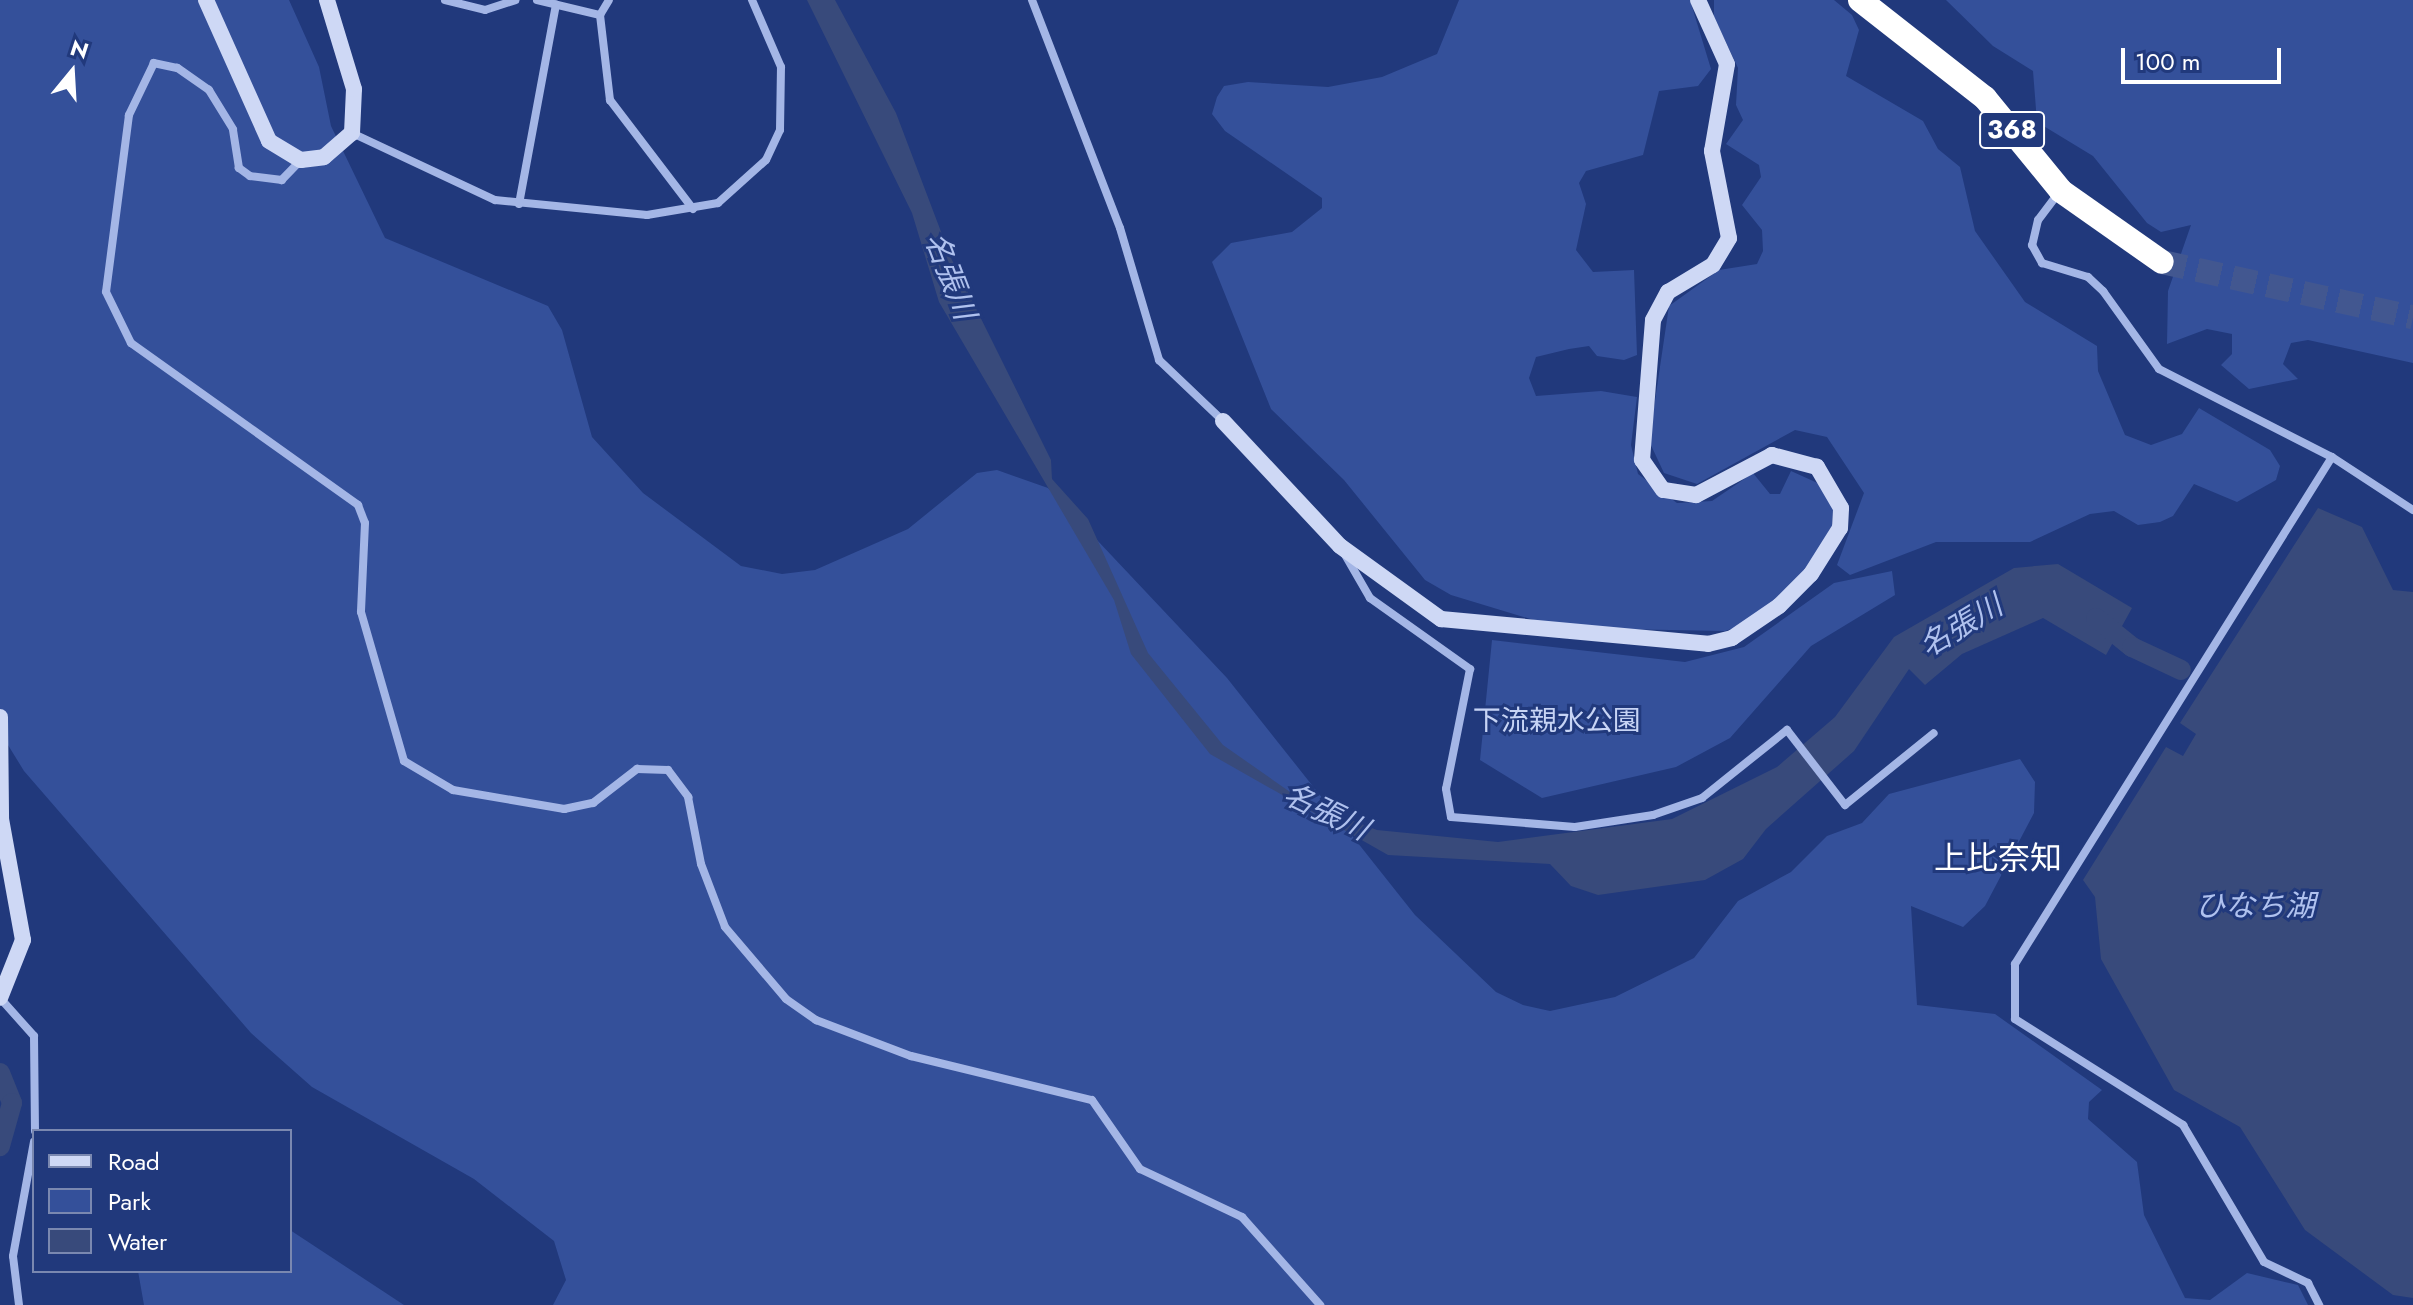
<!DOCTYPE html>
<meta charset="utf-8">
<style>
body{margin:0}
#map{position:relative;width:2413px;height:1305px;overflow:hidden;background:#21397c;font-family:Jost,"Noto Sans JP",sans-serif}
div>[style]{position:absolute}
.green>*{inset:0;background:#34509a}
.water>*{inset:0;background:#384a7b}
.river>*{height:20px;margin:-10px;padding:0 10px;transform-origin:10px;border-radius:10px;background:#384a7b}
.highway-tunnel>*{height:24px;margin-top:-12px;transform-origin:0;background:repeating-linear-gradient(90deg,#425790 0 24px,transparent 0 36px)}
.street>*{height:8px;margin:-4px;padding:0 4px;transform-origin:4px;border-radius:4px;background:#a4b6e6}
.secondary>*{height:16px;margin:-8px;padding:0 8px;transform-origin:8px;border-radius:8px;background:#ced8f5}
.highway>*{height:24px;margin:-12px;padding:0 12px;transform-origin:12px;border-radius:12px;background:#fff}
span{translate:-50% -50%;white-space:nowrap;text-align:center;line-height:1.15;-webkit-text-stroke:6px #21397c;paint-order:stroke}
.shield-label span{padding:2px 6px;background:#21397c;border:2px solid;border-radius:6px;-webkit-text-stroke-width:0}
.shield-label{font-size:26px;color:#fff;font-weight:700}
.park-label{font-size:28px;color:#c7d4f5}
.water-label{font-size:30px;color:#afc1ee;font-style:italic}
.quarter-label{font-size:32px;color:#fff}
.legend{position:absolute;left:32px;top:1129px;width:260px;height:144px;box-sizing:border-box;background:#21397c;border:2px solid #7a88b0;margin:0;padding:10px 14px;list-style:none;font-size:24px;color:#fff}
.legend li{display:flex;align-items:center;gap:16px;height:40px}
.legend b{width:40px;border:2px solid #7a88b0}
.north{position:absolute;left:32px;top:32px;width:80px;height:80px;-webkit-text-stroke:6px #21397c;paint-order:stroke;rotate:18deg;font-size:22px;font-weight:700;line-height:32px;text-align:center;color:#fff}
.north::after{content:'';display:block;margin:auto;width:28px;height:36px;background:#fff;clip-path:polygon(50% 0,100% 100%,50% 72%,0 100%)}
.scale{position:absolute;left:2121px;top:48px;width:160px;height:36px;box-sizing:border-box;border:4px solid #fff;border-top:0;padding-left:10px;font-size:24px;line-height:28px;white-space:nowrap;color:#fff;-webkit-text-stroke:6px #21397c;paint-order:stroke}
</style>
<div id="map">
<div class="green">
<i style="clip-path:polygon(0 0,289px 0,319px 67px,331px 126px,385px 238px,548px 306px,562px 330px,592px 437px,643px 493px,741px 566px,782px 574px,815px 570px,908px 529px,977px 473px,997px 470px,1048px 488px,1227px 678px,1415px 915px,1496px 992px,1523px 1005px,1550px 1011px,1615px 997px,1694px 958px,1738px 901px,1791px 872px,1827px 836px,1862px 823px,1889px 794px,2020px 759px,2035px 782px,2034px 813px,1985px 906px,1963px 927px,1911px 906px,1917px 1005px,1995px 1014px,2102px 1090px,2089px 1102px,2088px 1119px,2137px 1162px,2144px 1215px,2185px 1298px,2210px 1300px,2247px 1273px,2298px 1285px,2308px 1305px,553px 1305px,566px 1280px,554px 1241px,474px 1179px,312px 1087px,251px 1033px,24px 771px,0 732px)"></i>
<i style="clip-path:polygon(1459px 0,1690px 0,1711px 69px,1698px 86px,1659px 91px,1643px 155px,1586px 171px,1579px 183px,1586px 204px,1576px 250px,1593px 272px,1634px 270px,1637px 355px,1624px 360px,1597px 356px,1589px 346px,1569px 349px,1536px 357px,1529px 378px,1536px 396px,1601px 391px,1637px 397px,1631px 445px,1638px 474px,1677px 503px,1712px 501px,1753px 473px,1770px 494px,1780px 494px,1791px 471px,1822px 485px,1833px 505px,1832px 526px,1804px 573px,1747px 624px,1725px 631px,1560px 628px,1451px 595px,1425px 580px,1344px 480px,1271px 409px,1212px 262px,1231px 243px,1292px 232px,1322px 208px,1322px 198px,1225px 131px,1212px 114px,1217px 97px,1224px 86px,1248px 82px,1328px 87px,1382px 77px,1437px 54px)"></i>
<i style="clip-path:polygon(1714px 0,1834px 0,1852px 15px,1859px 30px,1846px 76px,1923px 121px,1938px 149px,1960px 167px,1975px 231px,2025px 302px,2097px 346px,2098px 371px,2125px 435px,2151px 445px,2182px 434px,2199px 408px,2270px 450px,2280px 466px,2276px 480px,2237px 502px,2194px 484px,2173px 516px,2160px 522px,2138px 525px,2114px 511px,2090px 514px,2030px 542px,1936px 542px,1850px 575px,1837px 565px,1864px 493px,1827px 437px,1795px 430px,1697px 484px,1664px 473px,1649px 441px,1669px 306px,1719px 270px,1757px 264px,1763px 251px,1762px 230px,1742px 205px,1761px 177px,1759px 165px,1726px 144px,1743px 120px,1736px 105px,1738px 68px,1714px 17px)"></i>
<i style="clip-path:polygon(1946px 0,2413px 0,2413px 363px,2308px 340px,2291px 343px,2283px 364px,2298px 379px,2249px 389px,2221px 365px,2232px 354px,2232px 334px,2207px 329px,2167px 344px,2168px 291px,2191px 225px,2161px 232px,2147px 223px,2093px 156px,2037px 122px,2033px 71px,1993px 46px)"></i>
<i style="clip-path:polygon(1892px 571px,1895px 595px,1811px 646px,1730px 738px,1676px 767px,1542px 798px,1480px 760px,1492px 640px,1685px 662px,1744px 647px,1834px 583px)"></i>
<i style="clip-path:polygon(290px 1230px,404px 1305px,144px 1305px,138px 1271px,290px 1271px)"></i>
</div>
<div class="water">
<i style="clip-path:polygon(807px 0,835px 0,896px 113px,951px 258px,1051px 460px,1052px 479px,1088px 519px,1148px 653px,1223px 745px,1303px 801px,1377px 830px,1498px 842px,1672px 819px,1777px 767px,1835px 717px,1894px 637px,2014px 568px,2058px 564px,2132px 608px,2106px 655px,2043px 618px,1962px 654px,1925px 685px,1909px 669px,1854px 751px,1766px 829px,1743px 859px,1705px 880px,1598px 895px,1571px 886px,1550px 864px,1388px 855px,1210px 754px,1131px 654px,1114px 600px,939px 302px,912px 213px)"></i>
<i style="clip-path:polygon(2318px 508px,2362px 527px,2393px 590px,2413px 592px,2413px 1298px,2393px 1295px,2305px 1230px,2240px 1127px,2174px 1090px,2101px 959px,2095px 897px,2083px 880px,2166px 747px,2183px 756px,2196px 734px,2180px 723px)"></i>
</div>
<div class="river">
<i style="left:2096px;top:618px;width:46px;rotate:38.9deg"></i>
<i style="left:2132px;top:647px;width:54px;rotate:25.1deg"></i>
<i style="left:0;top:1073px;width:32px;rotate:68deg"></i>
<i style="left:12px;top:1103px;width:45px;rotate:105.6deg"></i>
</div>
<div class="highway-tunnel">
<i style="left:2162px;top:262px;width:257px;rotate:12.4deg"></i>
</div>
<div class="street">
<i style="left:445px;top:0;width:41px;rotate:14deg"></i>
<i style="left:485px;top:10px;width:32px;rotate:-18deg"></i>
<i style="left:537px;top:0;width:65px;rotate:13.4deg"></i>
<i style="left:1032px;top:0;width:244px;rotate:68.9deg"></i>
<i style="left:1120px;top:228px;width:138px;rotate:73.5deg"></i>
<i style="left:1159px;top:360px;width:88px;rotate:43.6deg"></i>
<i style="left:600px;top:15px;width:86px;rotate:83.3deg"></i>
<i style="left:610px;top:100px;width:137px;rotate:52.7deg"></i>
<i style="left:600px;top:15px;width:17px;rotate:-59deg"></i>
<i style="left:352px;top:133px;width:158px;rotate:25.1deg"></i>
<i style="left:495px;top:200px;width:153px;rotate:5.6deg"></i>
<i style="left:647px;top:215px;width:72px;rotate:-9.6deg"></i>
<i style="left:718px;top:203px;width:64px;rotate:-41.9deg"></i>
<i style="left:766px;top:160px;width:33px;rotate:-65deg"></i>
<i style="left:780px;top:130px;width:63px;rotate:-89.1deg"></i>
<i style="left:781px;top:67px;width:73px;rotate:-113.4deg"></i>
<i style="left:301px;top:160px;width:28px;rotate:134deg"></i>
<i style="left:282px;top:180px;width:32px;rotate:-173deg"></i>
<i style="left:250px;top:176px;width:14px;rotate:-144deg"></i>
<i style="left:239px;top:168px;width:39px;rotate:-99deg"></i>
<i style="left:233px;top:129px;width:46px;rotate:-121.6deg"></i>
<i style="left:209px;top:90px;width:39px;rotate:-145deg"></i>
<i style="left:177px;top:68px;width:24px;rotate:-168deg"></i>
<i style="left:154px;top:63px;width:58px;rotate:115.7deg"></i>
<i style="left:129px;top:115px;width:178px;rotate:97.4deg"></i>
<i style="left:106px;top:292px;width:57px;rotate:63.9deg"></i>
<i style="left:131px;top:343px;width:279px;rotate:35.5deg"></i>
<i style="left:358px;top:505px;width:19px;rotate:69deg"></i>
<i style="left:365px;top:523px;width:89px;rotate:92.6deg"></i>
<i style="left:361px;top:612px;width:155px;rotate:73.9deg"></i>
<i style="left:404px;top:761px;width:57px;rotate:30.6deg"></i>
<i style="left:453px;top:790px;width:113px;rotate:9.7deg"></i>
<i style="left:564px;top:809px;width:30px;rotate:-12deg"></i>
<i style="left:593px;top:803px;width:56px;rotate:-37.7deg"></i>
<i style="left:637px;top:769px;width:31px;rotate:2deg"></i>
<i style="left:668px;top:770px;width:34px;rotate:53deg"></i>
<i style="left:688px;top:797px;width:68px;rotate:79deg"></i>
<i style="left:701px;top:864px;width:67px;rotate:69.1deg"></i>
<i style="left:725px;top:927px;width:94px;rotate:49.7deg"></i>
<i style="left:786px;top:999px;width:37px;rotate:35deg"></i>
<i style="left:816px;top:1020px;width:102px;rotate:20.8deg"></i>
<i style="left:911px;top:1056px;width:186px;rotate:13.7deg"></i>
<i style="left:1092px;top:1100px;width:84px;rotate:55.2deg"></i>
<i style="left:1140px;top:1169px;width:113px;rotate:25.2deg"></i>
<i style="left:1242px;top:1217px;width:118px;rotate:48.4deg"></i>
<i style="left:2060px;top:191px;width:36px;rotate:127deg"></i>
<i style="left:2038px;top:220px;width:26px;rotate:103deg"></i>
<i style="left:2032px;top:245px;width:21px;rotate:61deg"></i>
<i style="left:2042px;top:263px;width:48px;rotate:16.9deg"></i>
<i style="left:2088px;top:277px;width:21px;rotate:43deg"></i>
<i style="left:2103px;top:291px;width:96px;rotate:54.3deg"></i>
<i style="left:2159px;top:369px;width:194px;rotate:27deg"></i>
<i style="left:2332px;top:457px;width:598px;rotate:122.02deg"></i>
<i style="left:2015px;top:964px;width:55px;rotate:90deg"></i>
<i style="left:2015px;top:1019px;width:199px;rotate:32.2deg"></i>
<i style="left:2183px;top:1125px;width:159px;rotate:59.4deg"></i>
<i style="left:2264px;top:1262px;width:49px;rotate:25.5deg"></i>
<i style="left:2308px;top:1283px;width:25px;rotate:63deg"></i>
<i style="left:519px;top:204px;width:203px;rotate:-79.5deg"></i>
<i style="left:2332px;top:457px;width:97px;rotate:33.2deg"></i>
<i style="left:1344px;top:553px;width:52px;rotate:60deg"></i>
<i style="left:1370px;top:598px;width:123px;rotate:35.4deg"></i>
<i style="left:1470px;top:669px;width:122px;rotate:101.3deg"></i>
<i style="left:1446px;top:789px;width:28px;rotate:80deg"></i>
<i style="left:1451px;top:817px;width:124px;rotate:4.6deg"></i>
<i style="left:1575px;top:827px;width:79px;rotate:-8.7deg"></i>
<i style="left:1653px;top:815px;width:52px;rotate:-19.1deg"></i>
<i style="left:1702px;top:798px;width:109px;rotate:-38.7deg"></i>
<i style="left:1787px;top:730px;width:95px;rotate:52.3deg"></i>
<i style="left:1845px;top:805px;width:114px;rotate:-39deg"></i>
<i style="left:0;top:998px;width:51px;rotate:48.2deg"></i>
<i style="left:34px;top:1036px;width:95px;rotate:89.4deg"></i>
<i style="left:19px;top:1305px;width:49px;rotate:-97deg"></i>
<i style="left:13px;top:1256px;width:116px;rotate:-79.6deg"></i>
</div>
<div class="secondary">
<i style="left:206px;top:0;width:154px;rotate:65.9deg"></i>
<i style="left:269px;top:141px;width:37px;rotate:31deg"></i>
<i style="left:301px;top:160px;width:23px;rotate:-7deg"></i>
<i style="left:324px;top:157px;width:37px;rotate:-41deg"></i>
<i style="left:352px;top:133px;width:44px;rotate:-87.4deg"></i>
<i style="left:354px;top:89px;width:93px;rotate:-106.9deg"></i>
<i style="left:1223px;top:421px;width:171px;rotate:46.9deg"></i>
<i style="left:1340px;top:546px;width:125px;rotate:35.9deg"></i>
<i style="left:1441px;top:619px;width:268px;rotate:5.3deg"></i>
<i style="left:1708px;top:644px;width:25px;rotate:-14deg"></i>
<i style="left:1732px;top:638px;width:57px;rotate:-34.2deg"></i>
<i style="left:1779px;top:606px;width:45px;rotate:-45deg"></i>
<i style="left:1811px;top:574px;width:54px;rotate:-57.8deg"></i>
<i style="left:1840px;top:528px;width:20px;rotate:-87deg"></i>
<i style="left:1841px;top:508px;width:48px;rotate:-120.3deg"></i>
<i style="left:1817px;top:467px;width:47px;rotate:-165.1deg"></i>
<i style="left:1772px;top:455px;width:86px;rotate:152.2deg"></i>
<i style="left:1696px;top:495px;width:33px;rotate:-171deg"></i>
<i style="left:1663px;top:490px;width:37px;rotate:-125deg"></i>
<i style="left:1642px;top:460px;width:140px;rotate:-85.5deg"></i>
<i style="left:1653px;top:320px;width:32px;rotate:-62deg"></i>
<i style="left:1668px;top:292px;width:52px;rotate:-31deg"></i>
<i style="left:1713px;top:265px;width:31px;rotate:-59deg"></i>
<i style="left:1729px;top:238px;width:89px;rotate:-101.1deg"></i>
<i style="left:1712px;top:151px;width:88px;rotate:-80.2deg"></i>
<i style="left:1727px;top:64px;width:70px;rotate:-114.4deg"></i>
<i style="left:0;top:717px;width:102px;rotate:89.4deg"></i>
<i style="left:1px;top:819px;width:123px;rotate:79.7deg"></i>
<i style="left:23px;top:940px;width:62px;rotate:111.6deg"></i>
</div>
<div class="highway">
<i style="left:1860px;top:0;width:159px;rotate:38.1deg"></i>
<i style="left:1985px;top:98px;width:120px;rotate:50.7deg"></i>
<i style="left:2061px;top:191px;width:123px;rotate:35.1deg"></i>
</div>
<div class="shield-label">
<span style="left:2012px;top:130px">368</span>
</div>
<div class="park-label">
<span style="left:1557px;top:721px">下流親水公園</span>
</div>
<div class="water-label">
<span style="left:950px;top:276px;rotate:69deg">名張川</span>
<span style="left:1961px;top:626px;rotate:-31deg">名張川</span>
<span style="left:1326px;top:812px;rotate:26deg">名張川</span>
<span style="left:2255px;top:906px">ひなち湖</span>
</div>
<div class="quarter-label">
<span style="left:1998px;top:858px">上比奈知</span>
</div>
<ul class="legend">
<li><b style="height:10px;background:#ced8f5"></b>Road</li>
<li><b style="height:22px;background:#34509a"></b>Park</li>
<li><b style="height:22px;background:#384a7b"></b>Water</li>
</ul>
<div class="north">N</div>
<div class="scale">100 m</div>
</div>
